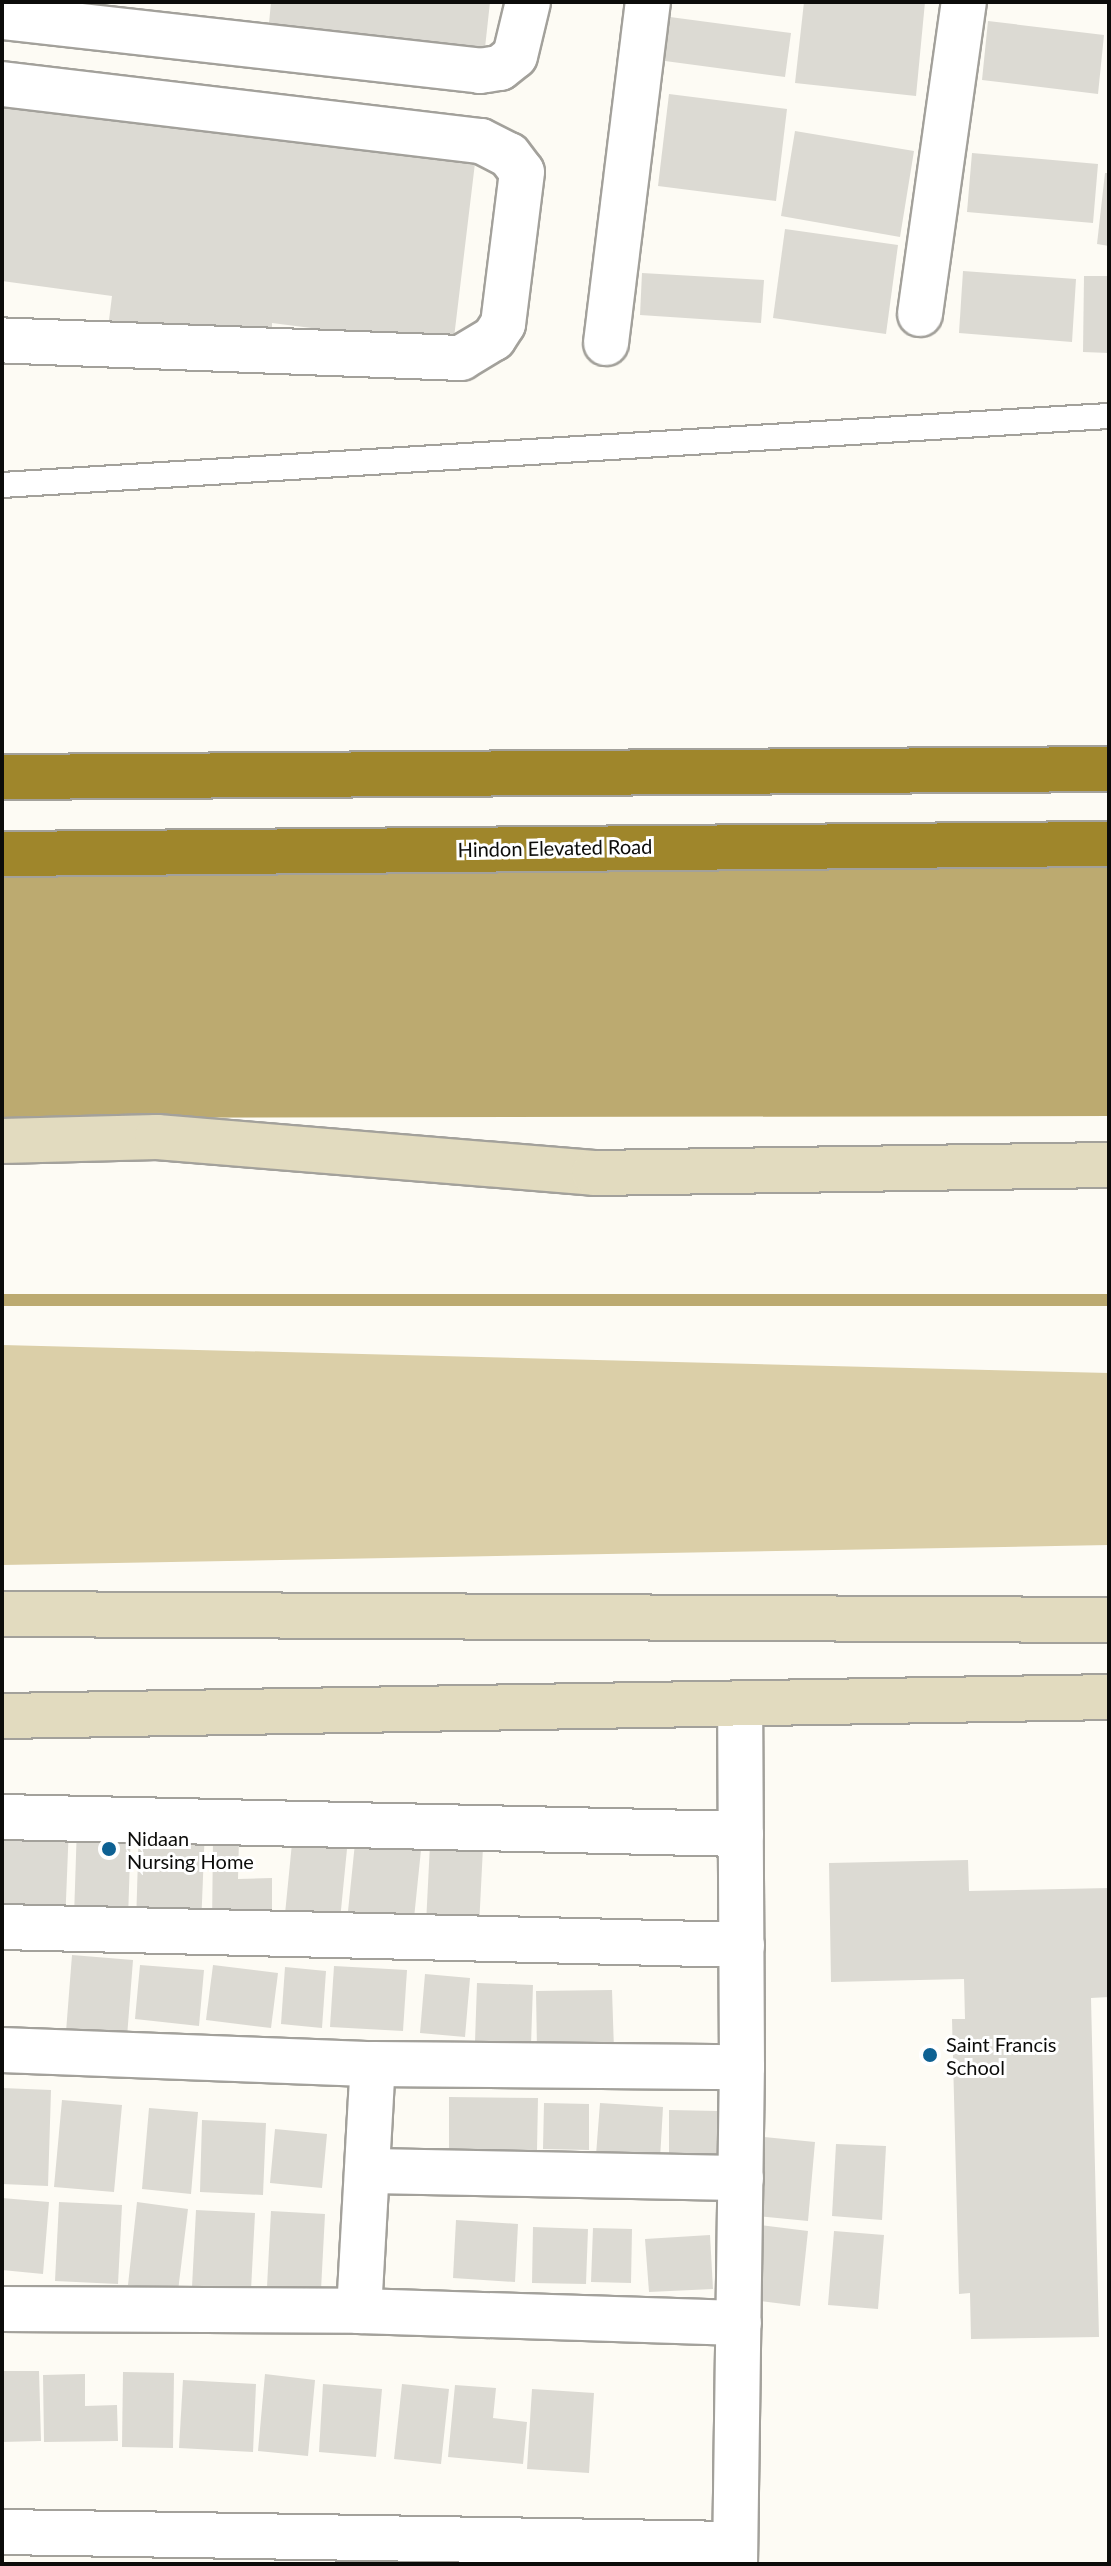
<!DOCTYPE html>
<style>
body{margin:0}
#map{position:relative;width:1111px;height:2566px;overflow:hidden;background:#fdfbf4;font-family:Lato,sans-serif}
div>[style]{position:absolute}
.green>*{inset:0;background:#dbcfa8}
.water>*{inset:0;background:#bcaa70}
.stream>*{height:12px;margin:-6px;padding:0 6px;transform-origin:6px;border-radius:6px;background:#bcaa70}
.building>*{inset:0;background:#dcdad3}
.roads{filter:drop-shadow(2px 0 #a3a19b) drop-shadow(-2px 0 #a3a19b) drop-shadow(0 2px #a3a19b) drop-shadow(0 -2px #a3a19b)}
.lane>*{height:24px;margin:-12px;padding:0 12px;transform-origin:12px;border-radius:12px;background:#fff}
.street>*{height:44px;margin:-22px;padding:0 22px;transform-origin:22px;border-radius:22px;background:#fff}
.secondary>*{height:44px;margin:-22px;padding:0 22px;transform-origin:22px;border-radius:22px;background:#e2dbbf}
.highway>*{height:44px;margin:-22px;padding:0 22px;transform-origin:22px;border-radius:22px;background:#9f862b}
.dots>*{width:22px;height:22px;translate:-50% -50%;box-sizing:border-box;border:4px solid #fff;border-radius:50%}
span{translate:-50% -50%;white-space:nowrap;text-align:center;line-height:1.15;-webkit-text-stroke:6px #fff;paint-order:stroke}
.street-label{font-size:20px;color:#0c0c0a}
.poi-label{font-size:20px;color:#0c0c0a}
.left{translate:0 -50%;text-align:left}
.frame{position:absolute;inset:0;border:4px solid #0c0c0a;pointer-events:none}
</style>
<div id="map">
<div class="green">
<i style="clip-path:polygon(2px 1345px,1109px 1373px,1109px 1545px,2px 1565px)"></i>
</div>
<div class="water">
<i style="clip-path:polygon(1109px 833px,1109px 1116px,2px 1118px,2px 839px)"></i>
</div>
<div class="stream">
<i style="left:2px;top:1300px;width:1107px"></i>
</div>
<div class="building">
<i style="clip-path:polygon(271px 2px,490px 2px,484px 57px,268px 34px)"></i>
<i style="clip-path:polygon(804px 2px,925px 2px,916px 96px,795px 83px)"></i>
<i style="clip-path:polygon(670px 17px,791px 33px,785px 77px,665px 61px)"></i>
<i style="clip-path:polygon(988px 21px,1104px 35px,1098px 94px,982px 80px)"></i>
<i style="clip-path:polygon(669px 94px,787px 109px,776px 201px,658px 186px)"></i>
<i style="clip-path:polygon(2px 103px,475px 163px,453px 346px,272px 323px,272px 343px,108px 328px,112px 296px,2px 281px)"></i>
<i style="clip-path:polygon(795px 131px,914px 151px,900px 237px,781px 216px)"></i>
<i style="clip-path:polygon(972px 153px,1098px 164px,1093px 223px,967px 212px)"></i>
<i style="clip-path:polygon(1105px 173px,1109px 173px,1109px 246px,1097px 244px)"></i>
<i style="clip-path:polygon(785px 229px,898px 245px,886px 334px,773px 318px)"></i>
<i style="clip-path:polygon(963px 271px,1076px 279px,1072px 342px,959px 333px)"></i>
<i style="clip-path:polygon(642px 273px,764px 280px,761px 323px,640px 315px)"></i>
<i style="clip-path:polygon(1084px 276px,1109px 276px,1109px 353px,1083px 352px)"></i>
<i style="clip-path:polygon(3px 1823px,69px 1825px,65px 1925px,2px 1921px)"></i>
<i style="clip-path:polygon(139px 1824px,205px 1827px,201px 1927px,136px 1925px)"></i>
<i style="clip-path:polygon(77px 1825px,131px 1827px,128px 1919px,74px 1917px)"></i>
<i style="clip-path:polygon(213px 1838px,239px 1839px,238px 1879px,272px 1878px,272px 1927px,212px 1926px)"></i>
<i style="clip-path:polygon(292px 1843px,347px 1849px,340px 1920px,285px 1914px)"></i>
<i style="clip-path:polygon(355px 1843px,421px 1850px,413px 1928px,347px 1921px)"></i>
<i style="clip-path:polygon(430px 1844px,483px 1847px,479px 1927px,426px 1924px)"></i>
<i style="clip-path:polygon(968px 1860px,969px 1891px,1109px 1888px,1109px 1997px,1091px 1998px,1099px 2337px,971px 2339px,970px 2293px,959px 2294px,952px 2019px,965px 2019px,964px 1979px,831px 1982px,829px 1863px)"></i>
<i style="clip-path:polygon(72px 1955px,133px 1960px,127px 2037px,66px 2032px)"></i>
<i style="clip-path:polygon(140px 1965px,204px 1970px,199px 2026px,135px 2019px)"></i>
<i style="clip-path:polygon(213px 1965px,278px 1973px,271px 2028px,206px 2020px)"></i>
<i style="clip-path:polygon(334px 1966px,407px 1970px,403px 2031px,330px 2027px)"></i>
<i style="clip-path:polygon(285px 1967px,326px 1971px,322px 2028px,281px 2024px)"></i>
<i style="clip-path:polygon(425px 1974px,470px 1978px,465px 2037px,420px 2033px)"></i>
<i style="clip-path:polygon(477px 1983px,533px 1985px,531px 2045px,475px 2042px)"></i>
<i style="clip-path:polygon(612px 1990px,614px 2050px,537px 2050px,536px 1991px)"></i>
<i style="clip-path:polygon(2px 2088px,51px 2090px,48px 2186px,2px 2184px)"></i>
<i style="clip-path:polygon(449px 2097px,538px 2098px,537px 2150px,449px 2149px)"></i>
<i style="clip-path:polygon(62px 2100px,122px 2105px,114px 2192px,54px 2187px)"></i>
<i style="clip-path:polygon(544px 2103px,589px 2104px,589px 2150px,543px 2149px)"></i>
<i style="clip-path:polygon(600px 2103px,663px 2107px,660px 2159px,596px 2155px)"></i>
<i style="clip-path:polygon(149px 2108px,198px 2112px,191px 2194px,142px 2189px)"></i>
<i style="clip-path:polygon(669px 2110px,718px 2111px,717px 2164px,669px 2163px)"></i>
<i style="clip-path:polygon(202px 2120px,266px 2123px,263px 2195px,200px 2192px)"></i>
<i style="clip-path:polygon(275px 2129px,327px 2134px,322px 2188px,270px 2183px)"></i>
<i style="clip-path:polygon(764px 2137px,815px 2142px,808px 2221px,757px 2216px)"></i>
<i style="clip-path:polygon(836px 2144px,886px 2146px,882px 2220px,832px 2216px)"></i>
<i style="clip-path:polygon(2px 2198px,49px 2202px,43px 2274px,2px 2270px)"></i>
<i style="clip-path:polygon(59px 2202px,122px 2205px,118px 2284px,55px 2281px)"></i>
<i style="clip-path:polygon(137px 2202px,188px 2209px,178px 2291px,128px 2285px)"></i>
<i style="clip-path:polygon(196px 2210px,255px 2213px,251px 2290px,192px 2287px)"></i>
<i style="clip-path:polygon(271px 2211px,325px 2214px,321px 2290px,267px 2287px)"></i>
<i style="clip-path:polygon(456px 2220px,518px 2224px,515px 2282px,453px 2278px)"></i>
<i style="clip-path:polygon(753px 2224px,808px 2231px,800px 2306px,744px 2299px)"></i>
<i style="clip-path:polygon(533px 2227px,588px 2229px,586px 2284px,532px 2283px)"></i>
<i style="clip-path:polygon(593px 2228px,632px 2229px,631px 2283px,591px 2282px)"></i>
<i style="clip-path:polygon(834px 2231px,884px 2235px,878px 2309px,828px 2305px)"></i>
<i style="clip-path:polygon(710px 2235px,713px 2289px,649px 2292px,645px 2239px)"></i>
<i style="clip-path:polygon(2px 2371px,39px 2371px,41px 2441px,2px 2442px)"></i>
<i style="clip-path:polygon(123px 2372px,174px 2373px,173px 2448px,122px 2447px)"></i>
<i style="clip-path:polygon(85px 2374px,85px 2406px,117px 2405px,118px 2441px,44px 2442px,43px 2375px)"></i>
<i style="clip-path:polygon(265px 2374px,315px 2380px,308px 2456px,258px 2451px)"></i>
<i style="clip-path:polygon(183px 2380px,256px 2384px,253px 2452px,179px 2448px)"></i>
<i style="clip-path:polygon(323px 2384px,382px 2389px,376px 2457px,319px 2452px)"></i>
<i style="clip-path:polygon(402px 2384px,449px 2389px,441px 2464px,394px 2459px)"></i>
<i style="clip-path:polygon(455px 2385px,496px 2388px,493px 2418px,527px 2422px,523px 2464px,448px 2457px)"></i>
<i style="clip-path:polygon(532px 2389px,594px 2393px,589px 2473px,527px 2469px)"></i>
</div>
<div class="roads">
<div class="lane">
<i style="left:2px;top:485px;width:1109px;rotate:-3.57deg"></i>
</div>
<div class="street">
<i style="left:2px;top:17px;width:481px;rotate:6.4deg"></i>
<i style="left:480px;top:71px;width:20px;rotate:-9deg"></i>
<i style="left:500px;top:68px;width:19px;rotate:-39deg"></i>
<i style="left:515px;top:56px;width:56px;rotate:-76.5deg"></i>
<i style="left:2px;top:84px;width:482px;rotate:6.8deg"></i>
<i style="left:481px;top:141px;width:31px;rotate:27deg"></i>
<i style="left:509px;top:155px;width:21px;rotate:53deg"></i>
<i style="left:522px;top:172px;width:153px;rotate:97.1deg"></i>
<i style="left:503px;top:324px;width:17px;rotate:123deg"></i>
<i style="left:494px;top:338px;width:39px;rotate:149deg"></i>
<i style="left:461px;top:358px;width:459px;rotate:-177.8deg"></i>
<i style="left:920px;top:314px;width:315px;rotate:-82deg"></i>
<i style="left:606px;top:343px;width:344px;rotate:-83deg"></i>
<i style="left:2px;top:1817px;width:739px;rotate:1.32deg"></i>
<i style="left:2px;top:1927px;width:740px;rotate:1.39deg"></i>
<i style="left:2px;top:2050px;width:371px;rotate:2.2deg"></i>
<i style="left:373px;top:2064px;width:369px;rotate:0.5deg"></i>
<i style="left:367px;top:2171px;width:374px;rotate:1.1deg"></i>
<i style="left:2px;top:2309px;width:357px;rotate:0.3deg"></i>
<i style="left:359px;top:2311px;width:380px;rotate:1.8deg"></i>
<i style="left:359px;top:2311px;width:247px;rotate:-86.8deg"></i>
<i style="left:2px;top:2532px;width:733px;rotate:0.94deg"></i>
<i style="left:735px;top:2564px;width:497px;rotate:-89.2deg"></i>
<i style="left:742px;top:2067px;width:364px;rotate:-90.3deg"></i>
</div>
<div class="secondary">
<i style="left:2px;top:1141px;width:155px;rotate:-1.5deg"></i>
<i style="left:157px;top:1137px;width:438px;rotate:4.7deg"></i>
<i style="left:594px;top:1173px;width:515px;rotate:-0.89deg"></i>
<i style="left:2px;top:1614px;width:1107px;rotate:0.31deg"></i>
<i style="left:2px;top:1716px;width:1107px;rotate:-0.98deg"></i>
</div>
<div class="highway">
<i style="left:2px;top:777px;width:1107px;rotate:-0.41deg"></i>
<i style="left:2px;top:854px;width:1107px;rotate:-0.52deg"></i>
</div>
</div>
<div class="dots">
<i style="left:109px;top:1849px;background:#0e6193"></i>
<i style="left:930px;top:2055px;background:#0e6193"></i>
</div>
<div class="street-label">
<span style="left:555px;top:848px;rotate:-1deg">Hindon Elevated Road</span>
</div>
<div class="poi-label">
<span class="left" style="left:127px;top:1850px">Nidaan<br>Nursing Home</span>
<span class="left" style="left:946px;top:2056px">Saint Francis<br>School</span>
</div>
<div class="frame"></div>
</div>
